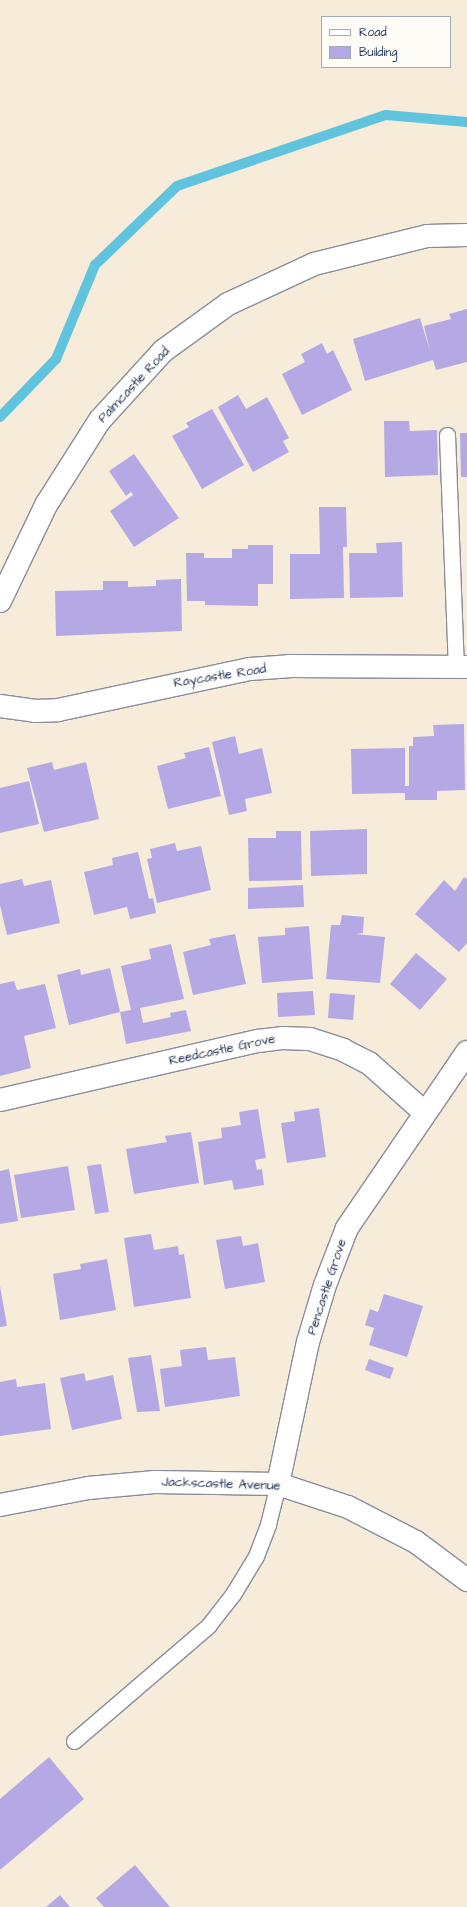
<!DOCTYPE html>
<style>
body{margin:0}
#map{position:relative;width:467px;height:1907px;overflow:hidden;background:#f7ecda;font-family:"Architects Daughter",sans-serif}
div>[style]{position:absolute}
.stream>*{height:10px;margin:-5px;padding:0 5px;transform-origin:5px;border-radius:5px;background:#61c4df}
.building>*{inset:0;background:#b4a9e5}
.roads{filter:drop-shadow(1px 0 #898e9c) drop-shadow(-1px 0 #898e9c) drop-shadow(0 1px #898e9c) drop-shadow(0 -1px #898e9c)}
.service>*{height:15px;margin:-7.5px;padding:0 7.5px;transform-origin:7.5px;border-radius:7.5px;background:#fff}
.minor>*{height:22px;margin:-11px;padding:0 11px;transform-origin:11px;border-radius:11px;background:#fff}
span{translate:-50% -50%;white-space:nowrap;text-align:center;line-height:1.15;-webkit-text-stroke:3px #fdfcf7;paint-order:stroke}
.street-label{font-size:13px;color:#1b2f5e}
.legend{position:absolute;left:321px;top:16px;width:130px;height:52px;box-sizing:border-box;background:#fdfcf7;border:1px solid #a3aaba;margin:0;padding:5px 7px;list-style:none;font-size:12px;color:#1b2f5e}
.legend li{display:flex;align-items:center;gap:8px;height:20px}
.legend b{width:20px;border:1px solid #a3aaba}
</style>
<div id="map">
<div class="stream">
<i style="left:0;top:417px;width:81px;rotate:-46deg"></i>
<i style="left:56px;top:359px;width:102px;rotate:-67.5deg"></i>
<i style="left:95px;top:265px;width:114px;rotate:-43.9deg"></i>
<i style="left:177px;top:186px;width:221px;rotate:-18.8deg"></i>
<i style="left:386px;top:115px;width:81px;rotate:4.9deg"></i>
</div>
<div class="building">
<i style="clip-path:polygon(467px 309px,467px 362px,436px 370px,433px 360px,365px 381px,353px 339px,420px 318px,430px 351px,424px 326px,451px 319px,449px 314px)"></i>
<i style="clip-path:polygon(322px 343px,327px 354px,333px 350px,352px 390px,302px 415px,282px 374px,305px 362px,301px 354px)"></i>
<i style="clip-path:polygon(238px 395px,246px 409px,267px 397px,289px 438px,283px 441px,289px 452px,253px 472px,218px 407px)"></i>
<i style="clip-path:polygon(212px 409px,244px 465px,202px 489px,172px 436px,189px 427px,186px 423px)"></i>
<i style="clip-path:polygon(384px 421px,409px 421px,410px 431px,437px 430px,438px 475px,385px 477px)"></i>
<i style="clip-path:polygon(460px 433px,467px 433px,467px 477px,461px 477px)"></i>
<i style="clip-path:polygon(134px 454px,179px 518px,134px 547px,110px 511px,133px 495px,131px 492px,126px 496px,109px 471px)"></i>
<i style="clip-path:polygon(319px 507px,346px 507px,347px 547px,343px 547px,344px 598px,290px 599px,290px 554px,320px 554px)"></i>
<i style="clip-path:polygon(402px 542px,403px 597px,350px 598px,349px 553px,377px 553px,376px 543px)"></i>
<i style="clip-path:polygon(248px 545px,273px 545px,273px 584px,258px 584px,258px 606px,205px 605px,205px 601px,187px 601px,186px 553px,204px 553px,204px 558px,232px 558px,232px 549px,248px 549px)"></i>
<i style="clip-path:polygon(181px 579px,182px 631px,56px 636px,55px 591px,103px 590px,103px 581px,128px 581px,128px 587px,156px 586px,156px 580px)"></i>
<i style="clip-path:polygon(464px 724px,465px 790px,437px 791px,437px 800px,405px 800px,405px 793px,352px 794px,351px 749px,405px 748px,405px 786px,409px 786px,409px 746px,413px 746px,413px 737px,434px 736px,433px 725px)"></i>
<i style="clip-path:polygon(235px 736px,239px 754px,262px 748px,272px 793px,245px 799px,247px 811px,229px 815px,212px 742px)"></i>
<i style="clip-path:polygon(209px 747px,221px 796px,168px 809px,157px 766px,186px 758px,184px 753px)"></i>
<i style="clip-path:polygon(52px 762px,54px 770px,86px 762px,99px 819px,44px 832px,27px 768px)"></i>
<i style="clip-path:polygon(29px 781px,39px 824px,0 833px,0 788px)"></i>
<i style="clip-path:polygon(367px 829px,367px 874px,311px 876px,310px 831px)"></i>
<i style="clip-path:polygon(276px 831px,301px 831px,302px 880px,249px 881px,248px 838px,276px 838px)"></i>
<i style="clip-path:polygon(175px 843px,177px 851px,201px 846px,211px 890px,157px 903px,147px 859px,152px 858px,150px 849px)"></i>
<i style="clip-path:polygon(138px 852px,149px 899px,153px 898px,156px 913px,130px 919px,127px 907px,94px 915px,84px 872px,113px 865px,112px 858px)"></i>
<i style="clip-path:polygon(464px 877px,467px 879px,467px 943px,459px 952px,415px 914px,444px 880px,455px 891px)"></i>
<i style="clip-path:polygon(22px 879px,24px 886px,51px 880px,60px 923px,7px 935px,0 905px,0 884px)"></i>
<i style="clip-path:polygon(303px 885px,304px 907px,248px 909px,248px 888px)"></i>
<i style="clip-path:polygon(342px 915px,364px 917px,363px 933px,356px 934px,385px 937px,380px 983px,326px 979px,331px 925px,340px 925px)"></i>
<i style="clip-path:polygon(309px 926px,313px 979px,262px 983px,258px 937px,285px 935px,285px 928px)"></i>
<i style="clip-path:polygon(235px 934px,246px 984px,193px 995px,183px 952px,211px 945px,209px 939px)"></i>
<i style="clip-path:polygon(171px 944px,184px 999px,140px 1008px,143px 1023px,171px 1017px,170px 1013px,186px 1010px,191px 1031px,126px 1044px,120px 1012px,131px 1010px,121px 966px,151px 959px,149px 949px)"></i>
<i style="clip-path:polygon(416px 953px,447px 979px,420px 1010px,390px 984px)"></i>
<i style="clip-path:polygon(110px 968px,120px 1012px,69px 1025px,57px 975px,80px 969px,81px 975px)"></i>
<i style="clip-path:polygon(14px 981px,17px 990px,45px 984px,56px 1028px,24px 1036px,31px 1068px,0 1076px,0 984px)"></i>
<i style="clip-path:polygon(313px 991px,315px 1015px,278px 1017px,277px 993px)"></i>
<i style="clip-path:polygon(330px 993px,355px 995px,353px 1020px,328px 1018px)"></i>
<i style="clip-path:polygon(319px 1108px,326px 1157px,287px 1163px,281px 1123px,295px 1121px,294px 1112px)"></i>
<i style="clip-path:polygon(258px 1109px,266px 1158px,255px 1160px,257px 1170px,262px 1169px,264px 1185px,234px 1190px,232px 1180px,204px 1185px,198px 1142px,222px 1138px,221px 1128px,241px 1125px,239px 1112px)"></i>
<i style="clip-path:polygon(191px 1132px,199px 1183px,134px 1194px,126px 1149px,167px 1142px,165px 1136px)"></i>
<i style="clip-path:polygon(101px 1164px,109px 1212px,95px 1214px,87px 1166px)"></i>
<i style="clip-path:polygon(68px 1166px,75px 1210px,21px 1218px,14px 1175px)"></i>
<i style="clip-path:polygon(9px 1169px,18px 1221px,0 1224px,0 1171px)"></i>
<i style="clip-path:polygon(151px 1234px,154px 1250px,178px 1246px,179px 1255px,184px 1254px,191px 1298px,134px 1307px,124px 1238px)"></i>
<i style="clip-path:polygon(241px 1236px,243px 1246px,258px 1243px,265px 1282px,225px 1289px,216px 1240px)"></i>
<i style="clip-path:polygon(107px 1259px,116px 1310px,60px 1320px,53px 1274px,81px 1269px,80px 1264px)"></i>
<i style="clip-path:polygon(0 1286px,7px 1326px,0 1327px)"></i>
<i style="clip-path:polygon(384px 1294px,423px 1306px,407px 1357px,369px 1345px,374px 1328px,365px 1325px,370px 1309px,378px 1312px)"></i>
<i style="clip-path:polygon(206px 1347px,208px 1360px,235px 1357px,240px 1396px,165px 1407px,160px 1369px,182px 1366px,180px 1350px)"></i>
<i style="clip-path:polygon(151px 1355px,160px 1411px,137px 1412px,128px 1358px)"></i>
<i style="clip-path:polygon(369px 1359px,394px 1368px,390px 1379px,365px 1370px)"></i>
<i style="clip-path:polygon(84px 1373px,86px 1381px,113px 1375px,122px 1419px,72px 1430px,60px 1378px)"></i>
<i style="clip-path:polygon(16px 1379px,17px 1387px,45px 1383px,51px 1429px,0 1436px,0 1382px)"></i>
<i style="clip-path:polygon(49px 1757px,84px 1799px,0 1870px,0 1799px)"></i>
<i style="clip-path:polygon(135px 1865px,170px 1907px,104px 1907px,96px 1898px)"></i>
<i style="clip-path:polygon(60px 1895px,70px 1907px,46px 1907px)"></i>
</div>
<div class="roads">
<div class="service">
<i style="left:447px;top:435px;width:232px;rotate:87.8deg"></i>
<i style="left:74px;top:1741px;width:177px;rotate:-40.6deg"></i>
<i style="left:208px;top:1626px;width:41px;rotate:-52deg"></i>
<i style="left:233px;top:1594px;width:44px;rotate:-58.8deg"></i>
<i style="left:256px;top:1556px;width:34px;rotate:-69deg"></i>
<i style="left:268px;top:1524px;width:41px;rotate:-76deg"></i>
</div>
<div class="minor">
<i style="left:0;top:601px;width:106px;rotate:-64.4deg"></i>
<i style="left:46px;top:505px;width:101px;rotate:-57.6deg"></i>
<i style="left:100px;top:420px;width:93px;rotate:-47.6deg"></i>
<i style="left:163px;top:351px;width:80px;rotate:-35.9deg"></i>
<i style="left:228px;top:304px;width:95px;rotate:-24.9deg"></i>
<i style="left:314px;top:264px;width:116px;rotate:-13.9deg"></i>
<i style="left:427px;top:236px;width:40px;rotate:-1.4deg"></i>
<i style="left:0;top:706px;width:34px;rotate:8deg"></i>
<i style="left:34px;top:711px;width:24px;rotate:-2deg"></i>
<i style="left:58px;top:710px;width:196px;rotate:-12.1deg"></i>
<i style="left:250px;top:669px;width:39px;rotate:-4deg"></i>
<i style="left:289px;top:666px;width:178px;rotate:0.3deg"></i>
<i style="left:0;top:1100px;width:265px;rotate:-12.9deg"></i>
<i style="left:258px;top:1041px;width:24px;rotate:-7deg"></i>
<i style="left:282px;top:1038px;width:28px;rotate:2deg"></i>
<i style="left:310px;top:1039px;width:35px;rotate:18deg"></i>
<i style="left:343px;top:1050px;width:29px;rotate:27deg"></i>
<i style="left:369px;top:1063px;width:74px;rotate:41.7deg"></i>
<i style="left:278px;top:1484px;width:145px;rotate:-78.1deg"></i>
<i style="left:308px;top:1342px;width:59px;rotate:-73.4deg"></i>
<i style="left:325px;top:1285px;width:61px;rotate:-68.9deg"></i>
<i style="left:347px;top:1228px;width:213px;rotate:-55.7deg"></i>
<i style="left:0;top:1505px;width:90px;rotate:-10.9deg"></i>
<i style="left:88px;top:1488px;width:67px;rotate:-5.1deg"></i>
<i style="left:155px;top:1482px;width:123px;rotate:0.9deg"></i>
<i style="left:278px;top:1484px;width:74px;rotate:18.2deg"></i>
<i style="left:348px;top:1507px;width:76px;rotate:27.2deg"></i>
<i style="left:416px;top:1542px;width:64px;rotate:36.7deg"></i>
</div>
</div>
<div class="street-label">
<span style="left:134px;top:385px;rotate:-47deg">Palmcastle Road</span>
<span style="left:220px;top:676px;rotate:-9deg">Raycastle Road</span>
<span style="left:222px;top:1050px;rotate:-12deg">Reedcastle Grove</span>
<span style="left:327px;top:1287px;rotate:-72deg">Pencastle Grove</span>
<span style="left:221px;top:1484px;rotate:2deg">Jackscastle Avenue</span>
</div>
<ul class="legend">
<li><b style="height:5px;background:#fff"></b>Road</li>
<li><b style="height:11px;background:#b4a9e5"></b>Building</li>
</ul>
</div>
